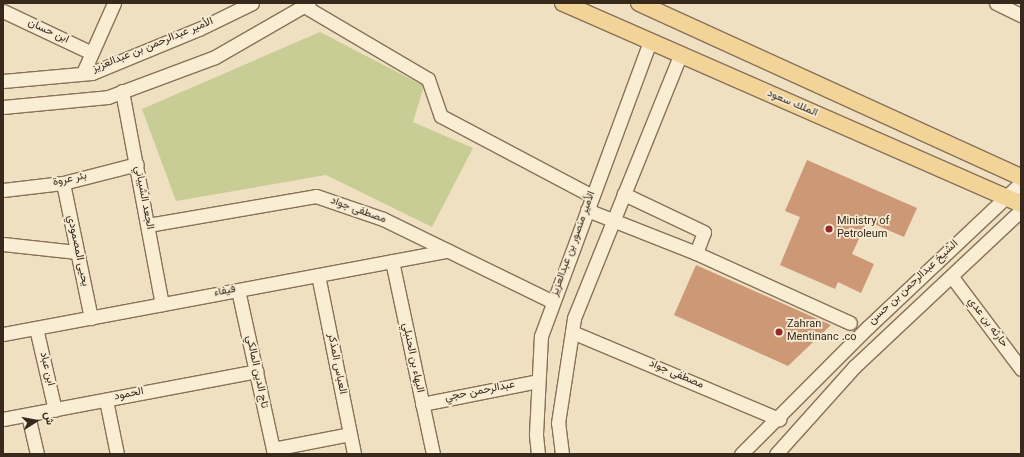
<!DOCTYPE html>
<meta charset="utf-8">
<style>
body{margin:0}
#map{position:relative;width:1024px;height:457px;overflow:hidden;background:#efe0c1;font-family:Georgia,Vazirmatn,serif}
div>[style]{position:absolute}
.green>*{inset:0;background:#c8cd95}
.building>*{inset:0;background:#cd9876}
.roads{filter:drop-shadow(1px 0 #887158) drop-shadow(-1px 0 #887158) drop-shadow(0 1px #887158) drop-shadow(0 -1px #887158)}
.minor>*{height:13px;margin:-6.5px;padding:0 6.5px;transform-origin:6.5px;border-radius:6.5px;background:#f9edd4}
.major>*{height:16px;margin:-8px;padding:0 8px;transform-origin:8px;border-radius:8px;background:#f3d498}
.dots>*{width:11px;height:11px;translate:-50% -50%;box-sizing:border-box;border:2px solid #f6ead1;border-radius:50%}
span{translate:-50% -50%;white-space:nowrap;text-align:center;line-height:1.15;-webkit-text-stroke:3.5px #f6ead1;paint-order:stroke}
.street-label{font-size:11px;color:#38291d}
.poi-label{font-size:11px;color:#38291d}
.left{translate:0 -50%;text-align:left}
.frame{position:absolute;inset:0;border:4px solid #38291d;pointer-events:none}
.north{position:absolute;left:16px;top:401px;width:40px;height:40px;-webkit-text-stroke:3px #f6ead1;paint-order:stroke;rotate:79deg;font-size:11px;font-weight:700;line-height:16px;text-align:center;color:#38291d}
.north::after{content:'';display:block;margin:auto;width:14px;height:18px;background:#38291d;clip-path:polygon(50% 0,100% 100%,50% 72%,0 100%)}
</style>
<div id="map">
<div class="green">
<i style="clip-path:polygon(320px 32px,424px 86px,413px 122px,473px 148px,432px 227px,326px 175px,176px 201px,142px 109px)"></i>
</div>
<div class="building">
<i style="clip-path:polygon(807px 160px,917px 208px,904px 237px,867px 221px,852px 254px,874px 264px,861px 293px,838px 282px,835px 289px,780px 265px,800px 217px,785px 211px)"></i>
<i style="clip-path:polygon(696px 265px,831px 325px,788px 366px,674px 315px)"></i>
</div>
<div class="roads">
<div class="minor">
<i style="left:996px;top:3px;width:28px;rotate:26deg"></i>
<i style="left:304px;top:6px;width:144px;rotate:30.5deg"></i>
<i style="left:428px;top:79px;width:39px;rotate:71deg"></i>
<i style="left:441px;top:116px;width:171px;rotate:27.9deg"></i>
<i style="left:3px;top:11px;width:98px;rotate:25.3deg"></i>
<i style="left:83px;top:73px;width:77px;rotate:-66.1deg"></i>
<i style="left:3px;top:81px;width:89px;rotate:-5.1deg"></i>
<i style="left:92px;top:73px;width:116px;rotate:-22.4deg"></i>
<i style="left:199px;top:29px;width:59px;rotate:-26.1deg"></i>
<i style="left:122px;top:91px;width:217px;rotate:79.4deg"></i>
<i style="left:3px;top:107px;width:105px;rotate:-5.4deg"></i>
<i style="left:108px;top:97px;width:114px;rotate:-20.5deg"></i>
<i style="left:215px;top:57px;width:108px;rotate:-29.9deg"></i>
<i style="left:63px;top:183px;width:138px;rotate:78.3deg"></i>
<i style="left:3px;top:190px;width:60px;rotate:-6.7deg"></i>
<i style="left:63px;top:183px;width:76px;rotate:-14.4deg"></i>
<i style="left:587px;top:210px;width:117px;rotate:21.5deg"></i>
<i style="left:696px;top:253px;width:22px;rotate:-69deg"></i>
<i style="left:704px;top:232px;width:89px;rotate:-154.6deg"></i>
<i style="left:148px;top:225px;width:170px;rotate:-9.8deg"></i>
<i style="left:316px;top:196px;width:71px;rotate:18.9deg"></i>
<i style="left:383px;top:219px;width:189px;rotate:26deg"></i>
<i style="left:3px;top:244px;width:74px;rotate:6.2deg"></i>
<i style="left:696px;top:253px;width:169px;rotate:24.4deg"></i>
<i style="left:392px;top:261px;width:197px;rotate:78deg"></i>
<i style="left:318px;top:275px;width:183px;rotate:78.6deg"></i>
<i style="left:952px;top:277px;width:115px;rotate:53.1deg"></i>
<i style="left:238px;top:290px;width:168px;rotate:77.6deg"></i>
<i style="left:36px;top:328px;width:84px;rotate:77deg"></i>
<i style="left:572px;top:332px;width:225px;rotate:22.8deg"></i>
<i style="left:3px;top:334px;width:453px;rotate:-10.6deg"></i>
<i style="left:106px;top:400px;width:55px;rotate:78.5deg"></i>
<i style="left:422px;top:404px;width:118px;rotate:-11.2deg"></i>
<i style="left:28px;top:415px;width:40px;rotate:77deg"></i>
<i style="left:3px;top:419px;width:258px;rotate:-10.7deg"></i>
<i style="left:273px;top:449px;width:78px;rotate:-11deg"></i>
<i style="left:538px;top:454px;width:20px;rotate:-96deg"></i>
<i style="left:536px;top:434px;width:98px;rotate:-87.1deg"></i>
<i style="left:541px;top:336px;width:314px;rotate:-69.7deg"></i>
<i style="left:562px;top:454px;width:31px;rotate:-97deg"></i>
<i style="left:558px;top:423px;width:106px;rotate:-81.3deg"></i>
<i style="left:574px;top:318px;width:284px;rotate:-68deg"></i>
<i style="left:741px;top:454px;width:180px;rotate:-45deg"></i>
<i style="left:868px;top:327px;width:210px;rotate:-43.3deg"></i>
<i style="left:776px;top:454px;width:117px;rotate:-48.1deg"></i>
<i style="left:854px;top:367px;width:229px;rotate:-43.2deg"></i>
</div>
<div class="major">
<i style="left:563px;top:3px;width:500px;rotate:23.69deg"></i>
<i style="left:639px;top:3px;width:420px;rotate:24.5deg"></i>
</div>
</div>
<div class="dots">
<i style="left:829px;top:229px;background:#98272b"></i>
<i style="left:779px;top:332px;background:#98272b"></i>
</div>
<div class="street-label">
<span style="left:48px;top:32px;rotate:25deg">ابن حسان</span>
<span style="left:153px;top:46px;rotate:-22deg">الأمير عبدالرحمن بن عبدالعزيز</span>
<span style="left:792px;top:104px;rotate:23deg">الملك سعود</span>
<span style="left:70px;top:180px;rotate:-12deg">بئر عروة</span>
<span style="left:143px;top:198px;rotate:79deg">الجعد الشيباني</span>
<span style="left:358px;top:211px;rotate:20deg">مصطفى جواد</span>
<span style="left:574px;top:244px;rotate:-70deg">الأمير منصور بن عبدالعزيز</span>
<span style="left:77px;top:251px;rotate:78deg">يحيى المصمودي</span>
<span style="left:914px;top:283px;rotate:-43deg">الشيخ عبدالرحمن بن حسن</span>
<span style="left:225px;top:292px;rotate:-11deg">فيفاء</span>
<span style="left:987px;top:323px;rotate:53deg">حارثه بن عدي</span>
<span style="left:412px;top:358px;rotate:78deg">البهاء بن الحنبلي</span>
<span style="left:336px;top:364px;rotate:79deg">العباس المذكر</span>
<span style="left:46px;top:369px;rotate:77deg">ابن عباد</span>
<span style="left:256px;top:372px;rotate:78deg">تاج الدين المالكي</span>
<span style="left:676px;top:375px;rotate:23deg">مصطفى جواد</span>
<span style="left:480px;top:392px;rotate:-11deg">عبدالرحمن حجي</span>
<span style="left:129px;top:395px;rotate:-11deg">الحمود</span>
</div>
<div class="poi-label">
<span class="left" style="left:837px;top:229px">Ministry of<br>Petroleum</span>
<span class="left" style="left:787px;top:332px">Zahran<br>Mentinanc .co</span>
</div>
<div class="frame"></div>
<div class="north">ش</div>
</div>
